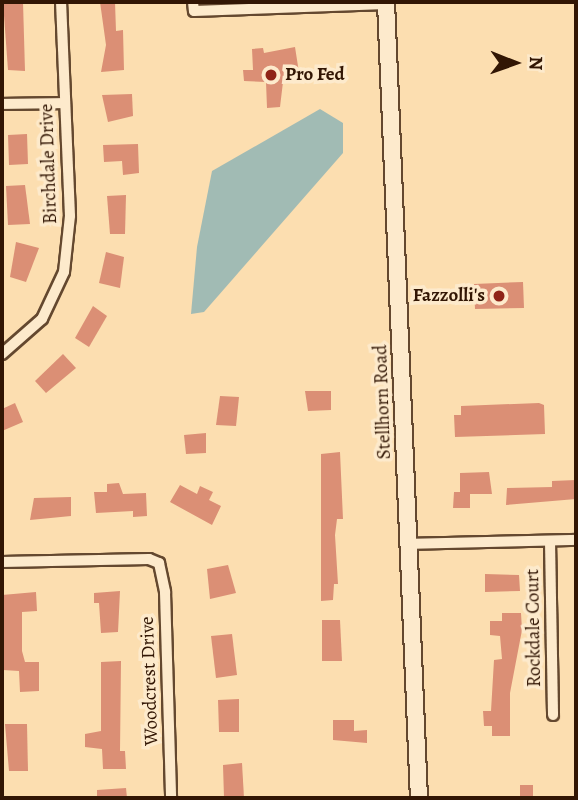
<!DOCTYPE html>
<style>
body{margin:0}
#map{position:relative;width:578px;height:800px;overflow:hidden;background:#fcdeb0;font-family:Alegreya,serif}
div>[style]{position:absolute}
.water>*{inset:0;background:#a1bbb4}
.building>*{inset:0;background:#db8f75}
.roads{filter:drop-shadow(2px 0 #64482f) drop-shadow(-2px 0 #64482f) drop-shadow(0 2px #64482f) drop-shadow(0 -2px #64482f)}
.minor>*{height:10px;margin:-5px;padding:0 5px;transform-origin:5px;border-radius:5px;background:#fdeacc}
.secondary>*{height:16px;margin:-8px;padding:0 8px;transform-origin:8px;border-radius:8px;background:#fdeacc}
.dots>*{width:19px;height:19px;translate:-50% -50%;box-sizing:border-box;border:4px solid #fdeacc;border-radius:50%}
span{translate:-50% -50%;white-space:nowrap;text-align:center;line-height:1.15;-webkit-text-stroke:7px #fdeacc;paint-order:stroke}
.poi-label{font-size:19px;color:#321604;font-weight:700}
.left{translate:0 -50%;text-align:left}
.right{translate:-100% -50%;text-align:right}
.street-label{font-size:19px;color:#321604}
.frame{position:absolute;inset:0;border:4px solid #321604;pointer-events:none}
.north{position:absolute;left:480px;top:28px;width:70px;height:70px;-webkit-text-stroke:5px #fdeacc;paint-order:stroke;rotate:91deg;font-size:19px;font-weight:700;line-height:28px;text-align:center;color:#321604}
.north::after{content:'';display:block;margin:auto;width:24px;height:32px;background:#321604;clip-path:polygon(50% 0,100% 100%,50% 72%,0 100%)}
</style>
<div id="map">
<div class="water">
<i style="clip-path:polygon(320px 109px,343px 123px,343px 153px,204px 312px,191px 314px,197px 247px,212px 171px)"></i>
</div>
<div class="building">
<i style="clip-path:polygon(3px 2px,23px 2px,25px 71px,8px 70px)"></i>
<i style="clip-path:polygon(100px 2px,115px 2px,116px 31px,123px 30px,124px 70px,101px 72px,106px 45px)"></i>
<i style="clip-path:polygon(295px 47px,300px 79px,283px 82px,280px 107px,267px 108px,266px 82px,244px 81px,243px 70px,253px 70px,252px 49px,263px 48px,264px 53px)"></i>
<i style="clip-path:polygon(132px 94px,133px 116px,108px 122px,102px 95px)"></i>
<i style="clip-path:polygon(27px 134px,28px 164px,9px 165px,8px 135px)"></i>
<i style="clip-path:polygon(138px 144px,139px 173px,123px 175px,122px 161px,104px 162px,103px 145px)"></i>
<i style="clip-path:polygon(25px 185px,30px 224px,8px 225px,6px 186px)"></i>
<i style="clip-path:polygon(126px 195px,125px 234px,110px 234px,107px 196px)"></i>
<i style="clip-path:polygon(16px 242px,39px 248px,26px 282px,10px 277px)"></i>
<i style="clip-path:polygon(106px 252px,124px 257px,120px 288px,99px 283px)"></i>
<i style="clip-path:polygon(523px 282px,524px 308px,475px 309px,474px 284px)"></i>
<i style="clip-path:polygon(93px 306px,107px 316px,89px 347px,75px 338px)"></i>
<i style="clip-path:polygon(63px 354px,76px 368px,46px 393px,35px 381px)"></i>
<i style="clip-path:polygon(305px 391px,331px 391px,331px 410px,308px 411px)"></i>
<i style="clip-path:polygon(220px 396px,239px 397px,236px 426px,216px 425px)"></i>
<i style="clip-path:polygon(15px 403px,23px 422px,2px 431px,2px 409px)"></i>
<i style="clip-path:polygon(539px 403px,544px 405px,545px 434px,455px 437px,454px 415px,461px 415px,461px 406px)"></i>
<i style="clip-path:polygon(206px 433px,206px 453px,186px 454px,184px 435px)"></i>
<i style="clip-path:polygon(340px 452px,343px 519px,337px 519px,335px 535px,338px 584px,334px 584px,333px 600px,321px 601px,321px 454px)"></i>
<i style="clip-path:polygon(489px 472px,492px 494px,470px 494px,470px 508px,453px 508px,454px 492px,460px 492px,460px 473px)"></i>
<i style="clip-path:polygon(576px 480px,576px 499px,506px 505px,507px 488px,552px 487px,552px 481px)"></i>
<i style="clip-path:polygon(119px 483px,123px 494px,146px 493px,147px 516px,133px 517px,133px 511px,96px 513px,94px 492px,107px 492px,107px 484px)"></i>
<i style="clip-path:polygon(180px 485px,197px 494px,200px 486px,213px 492px,209px 500px,221px 506px,212px 525px,170px 502px)"></i>
<i style="clip-path:polygon(71px 497px,71px 516px,30px 520px,34px 498px)"></i>
<i style="clip-path:polygon(228px 565px,236px 593px,210px 599px,207px 569px)"></i>
<i style="clip-path:polygon(485px 574px,519px 575px,520px 591px,485px 592px)"></i>
<i style="clip-path:polygon(120px 591px,118px 632px,101px 633px,99px 603px,94px 603px,94px 593px)"></i>
<i style="clip-path:polygon(36px 592px,37px 611px,22px 612px,22px 651px,25px 662px,39px 662px,39px 691px,20px 692px,19px 671px,3px 670px,2px 595px)"></i>
<i style="clip-path:polygon(502px 613px,521px 613px,522px 630px,510px 693px,510px 736px,492px 736px,492px 726px,484px 726px,483px 711px,491px 711px,494px 660px,502px 659px,500px 636px,490px 635px,490px 621px,502px 621px)"></i>
<i style="clip-path:polygon(322px 620px,340px 620px,342px 661px,322px 661px)"></i>
<i style="clip-path:polygon(232px 634px,237px 675px,216px 678px,211px 636px)"></i>
<i style="clip-path:polygon(121px 661px,120px 751px,125px 751px,126px 769px,103px 769px,102px 749px,85px 747px,85px 734px,101px 731px,101px 662px)"></i>
<i style="clip-path:polygon(239px 699px,239px 732px,219px 732px,218px 700px)"></i>
<i style="clip-path:polygon(333px 720px,354px 720px,354px 731px,367px 730px,367px 743px,333px 740px)"></i>
<i style="clip-path:polygon(5px 724px,27px 724px,28px 771px,9px 771px)"></i>
<i style="clip-path:polygon(242px 763px,244px 798px,224px 798px,223px 765px)"></i>
<i style="clip-path:polygon(520px 785px,533px 785px,533px 798px,520px 798px)"></i>
<i style="clip-path:polygon(126px 788px,127px 798px,97px 798px,97px 790px)"></i>
</div>
<div class="roads">
<div class="minor">
<i style="left:193px;top:2px;width:9px;rotate:84deg"></i>
<i style="left:194px;top:11px;width:192px;rotate:-2.1deg"></i>
<i style="left:2px;top:104px;width:63px;rotate:-0.9deg"></i>
<i style="left:2px;top:354px;width:53px;rotate:-41.2deg"></i>
<i style="left:42px;top:319px;width:52px;rotate:-64.9deg"></i>
<i style="left:64px;top:272px;width:56px;rotate:-83.9deg"></i>
<i style="left:70px;top:216px;width:214px;rotate:-92.4deg"></i>
<i style="left:550px;top:541px;width:174px;rotate:89deg"></i>
<i style="left:409px;top:544px;width:167px;rotate:-1.4deg"></i>
<i style="left:2px;top:562px;width:147px;rotate:-1.2deg"></i>
<i style="left:149px;top:559px;width:11px;rotate:22deg"></i>
<i style="left:159px;top:563px;width:30px;rotate:78deg"></i>
<i style="left:165px;top:592px;width:206px;rotate:88.3deg"></i>
</div>
<div class="secondary">
<i style="left:386px;top:2px;width:797px;rotate:87.63deg"></i>
</div>
</div>
<div class="dots">
<i style="left:271px;top:75px;background:#8f2418"></i>
<i style="left:499px;top:296px;background:#8f2418"></i>
</div>
<div class="poi-label">
<span class="left" style="left:285px;top:75px">Pro Fed</span>
<span class="right" style="left:485px;top:296px">Fazzolli's</span>
</div>
<div class="street-label">
<span style="left:49px;top:164px;rotate:-92deg">Birchdale Drive</span>
<span style="left:383px;top:402px;rotate:-92deg">Stellhorn Road</span>
<span style="left:534px;top:628px;rotate:-91deg">Rockdale Court</span>
<span style="left:150px;top:681px;rotate:-92deg">Woodcrest Drive</span>
</div>
<div class="frame"></div>
<div class="north">N</div>
</div>
